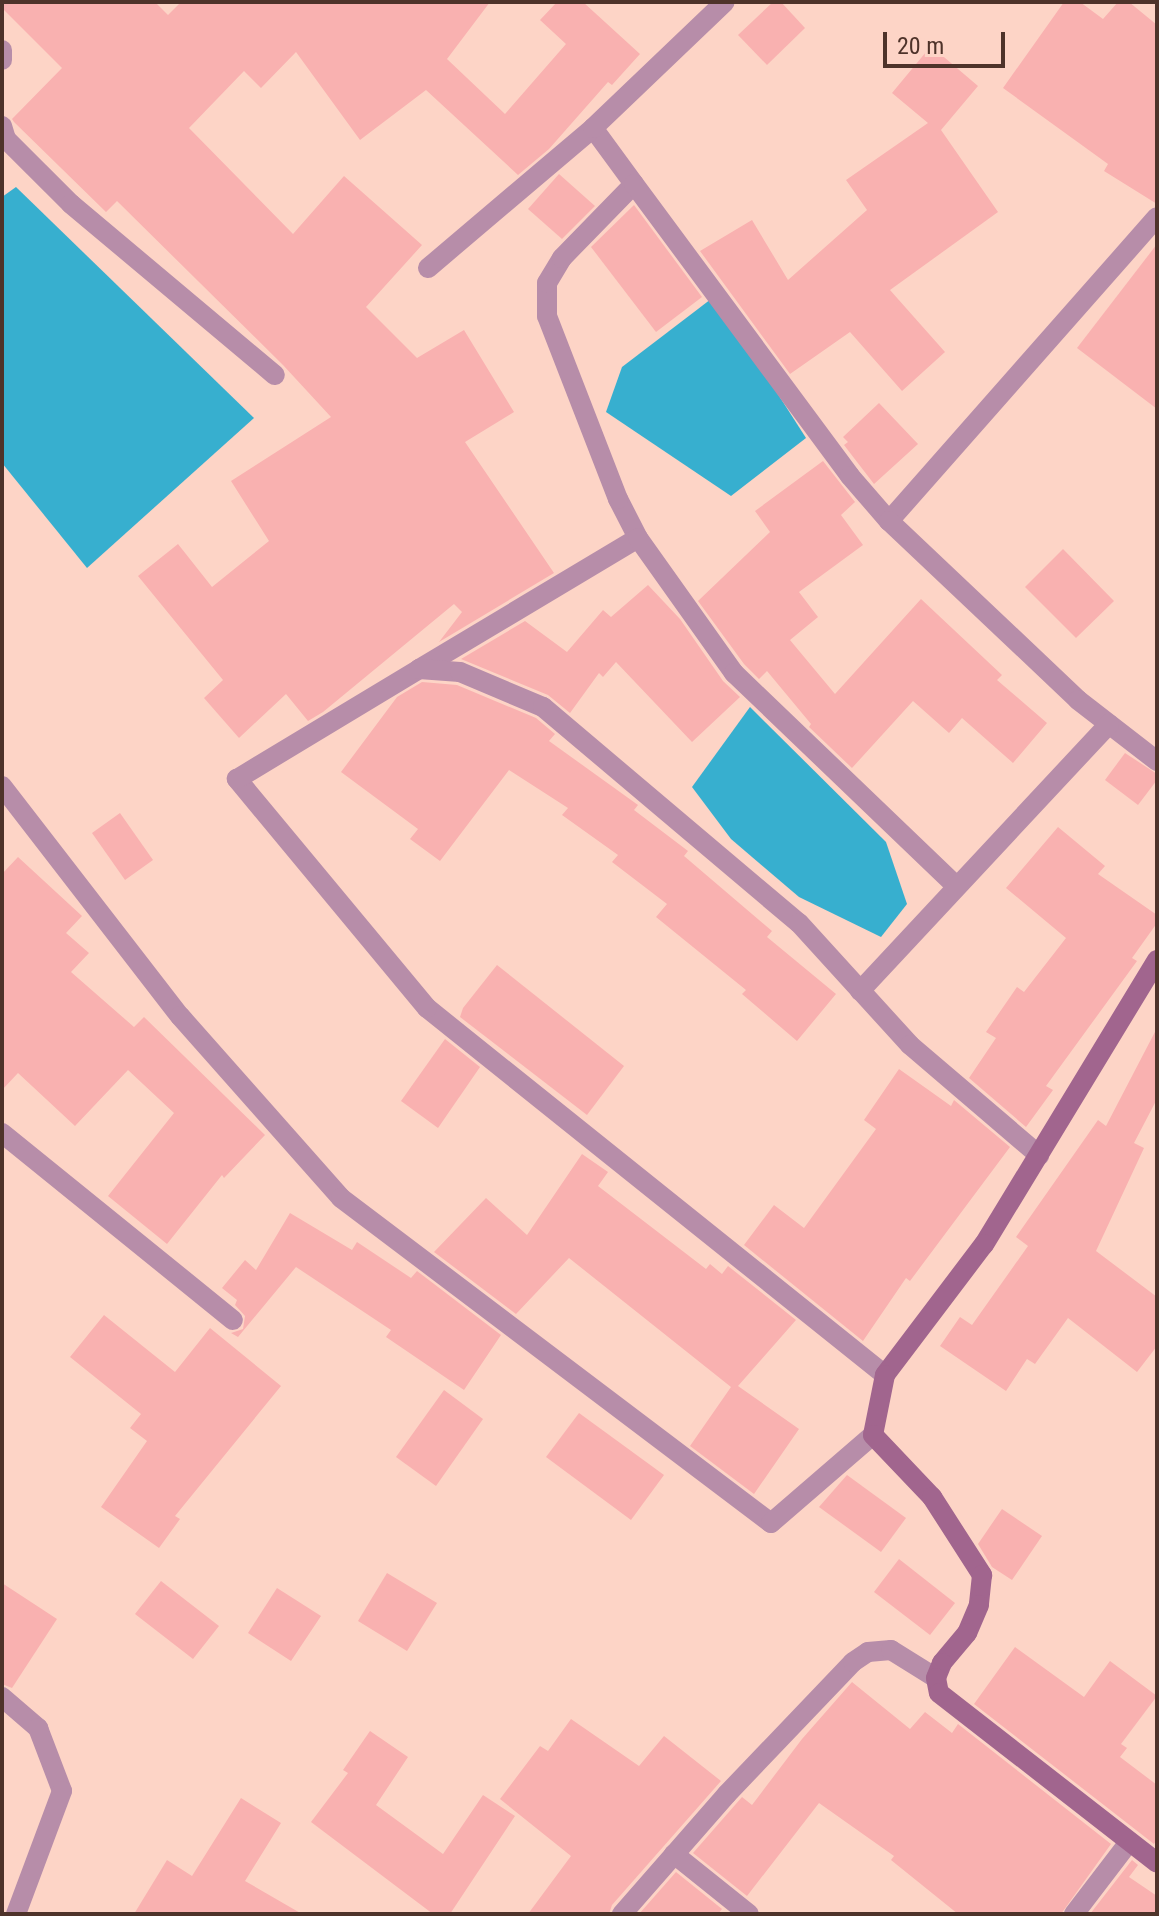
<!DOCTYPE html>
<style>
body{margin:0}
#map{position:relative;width:1159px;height:1916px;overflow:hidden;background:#fdd4c6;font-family:"Roboto Condensed",sans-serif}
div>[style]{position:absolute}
.water>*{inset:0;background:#37afcf}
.building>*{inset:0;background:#f9b1b0}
.street>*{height:20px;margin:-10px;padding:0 10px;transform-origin:10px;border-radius:10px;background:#b78da9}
.secondary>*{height:20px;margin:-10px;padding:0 10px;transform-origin:10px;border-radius:10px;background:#a1658e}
span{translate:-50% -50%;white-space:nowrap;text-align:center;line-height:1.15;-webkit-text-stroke:6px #fdd4c6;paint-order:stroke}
.frame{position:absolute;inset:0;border:4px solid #4e332a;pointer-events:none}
.scale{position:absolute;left:883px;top:32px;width:122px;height:36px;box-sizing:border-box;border:4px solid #4e332a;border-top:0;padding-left:10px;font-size:24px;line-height:28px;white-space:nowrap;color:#4e332a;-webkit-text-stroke:6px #fdd4c6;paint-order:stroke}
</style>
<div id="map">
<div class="water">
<i style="clip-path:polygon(16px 187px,254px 418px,87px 568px,2px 463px,2px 197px)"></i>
<i style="clip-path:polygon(715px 296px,806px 438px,731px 496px,606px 412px,622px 367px)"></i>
<i style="clip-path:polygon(750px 707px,886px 842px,907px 904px,881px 937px,799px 897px,731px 839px,692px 787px)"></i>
</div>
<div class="building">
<i style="clip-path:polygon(2px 2px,155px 2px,168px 15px,181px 2px,490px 2px,447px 59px,505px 114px,566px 44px,540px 20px,557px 2px,583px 2px,640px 54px,612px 85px,608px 82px,549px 149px,518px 175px,426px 90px,360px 140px,296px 52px,261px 88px,244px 71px,189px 128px,293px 234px,344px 176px,422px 245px,366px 307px,417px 358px,464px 330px,514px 412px,465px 442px,554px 573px,439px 642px,462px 612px,454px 604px,323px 712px,308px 721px,286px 694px,239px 738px,204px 698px,223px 680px,138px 576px,178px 544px,212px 587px,269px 541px,231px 481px,331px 417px,283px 365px,117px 201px,106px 212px,14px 122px,12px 119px,62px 68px,2px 8px)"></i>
<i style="clip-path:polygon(773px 2px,781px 2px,805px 28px,767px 65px,738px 35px)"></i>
<i style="clip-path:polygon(1064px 2px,1080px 2px,1103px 19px,1118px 2px,1129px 2px,1157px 25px,1157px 204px,1104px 171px,1108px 164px,1003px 88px)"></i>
<i style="clip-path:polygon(931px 46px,978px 86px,941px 130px,998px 212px,890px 290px,945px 352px,902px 391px,850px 332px,790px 374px,700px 251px,752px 220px,788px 280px,867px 210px,846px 180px,928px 123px,892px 93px)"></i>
<i style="clip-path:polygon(559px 174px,595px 206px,562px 239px,528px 209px)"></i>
<i style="clip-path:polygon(634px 205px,702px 297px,656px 332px,591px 247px)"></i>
<i style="clip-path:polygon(1157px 244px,1157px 409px,1077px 348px)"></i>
<i style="clip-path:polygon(879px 403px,918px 444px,874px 484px,844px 445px,848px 442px,843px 437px)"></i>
<i style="clip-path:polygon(823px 461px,855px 502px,841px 515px,863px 545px,799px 592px,818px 617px,790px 640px,835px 694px,921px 599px,1002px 675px,997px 680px,1047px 723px,1013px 763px,962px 718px,949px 733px,913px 701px,852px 768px,809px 727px,811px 724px,767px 671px,759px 679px,744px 664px,698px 601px,770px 532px,755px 511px)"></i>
<i style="clip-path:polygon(1063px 549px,1114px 601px,1076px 638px,1025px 587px)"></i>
<i style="clip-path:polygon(648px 585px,680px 619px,723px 681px,740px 697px,692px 742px,616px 662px,603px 677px,599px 673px,570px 713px,548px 695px,461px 659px,525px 621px,567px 652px,603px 610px,611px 617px)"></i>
<i style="clip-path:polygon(422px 682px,457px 685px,536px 718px,555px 734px,549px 741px,638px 805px,634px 810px,688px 851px,684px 856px,772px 931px,767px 937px,836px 994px,797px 1041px,742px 994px,746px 990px,656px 917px,667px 904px,612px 862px,618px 855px,562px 815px,568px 808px,509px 770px,440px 861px,410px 839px,418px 829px,341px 772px,397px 697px)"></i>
<i style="clip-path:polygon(1125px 753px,1157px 774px,1157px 780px,1138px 805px,1105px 780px)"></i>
<i style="clip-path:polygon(120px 813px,153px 860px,125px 880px,92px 833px)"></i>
<i style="clip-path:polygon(1058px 827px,1105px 866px,1098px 874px,1157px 915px,1157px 923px,1132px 958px,1137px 961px,1046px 1086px,1053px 1090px,1026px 1127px,969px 1078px,996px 1038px,986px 1032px,1017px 987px,1024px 992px,1066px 938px,1006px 888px)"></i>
<i style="clip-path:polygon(18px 857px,82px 916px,66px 933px,89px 953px,71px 972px,134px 1027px,144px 1017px,265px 1135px,224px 1178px,222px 1175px,167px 1244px,108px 1196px,174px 1113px,128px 1070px,75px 1126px,18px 1073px,2px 1090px,2px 874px)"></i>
<i style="clip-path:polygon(497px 965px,624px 1066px,587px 1115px,460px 1017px,463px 1008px)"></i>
<i style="clip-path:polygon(1157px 1028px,1157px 1099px,1134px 1143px,1144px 1148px,1096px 1251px,1157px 1297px,1157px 1346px,1137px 1372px,1068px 1318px,1035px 1364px,1027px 1359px,1006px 1391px,940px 1346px,960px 1317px,972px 1325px,1028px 1246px,1016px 1237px,1098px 1120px,1106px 1126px)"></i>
<i style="clip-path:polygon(445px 1039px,480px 1067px,438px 1128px,401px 1101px)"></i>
<i style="clip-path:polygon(899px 1069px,951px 1106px,954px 1100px,1010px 1147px,910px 1281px,906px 1278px,863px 1341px,744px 1245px,774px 1205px,804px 1228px,876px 1129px,864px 1120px)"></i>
<i style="clip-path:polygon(582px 1154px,608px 1172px,598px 1186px,706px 1269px,710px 1264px,722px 1274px,728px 1266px,796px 1320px,738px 1386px,799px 1429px,754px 1494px,690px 1446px,731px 1387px,569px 1258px,516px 1314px,434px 1252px,486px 1198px,527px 1235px)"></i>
<i style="clip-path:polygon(290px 1213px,352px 1250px,357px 1242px,411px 1278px,417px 1271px,501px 1335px,464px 1390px,386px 1337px,391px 1330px,296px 1267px,238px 1337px,231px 1333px,243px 1329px,245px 1316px,235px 1305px,237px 1300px,222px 1288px,245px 1260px,256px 1270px)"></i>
<i style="clip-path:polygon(104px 1315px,175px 1372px,210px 1328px,281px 1386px,175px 1516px,180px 1519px,159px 1548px,101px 1507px,147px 1441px,130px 1428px,141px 1414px,70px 1357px)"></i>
<i style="clip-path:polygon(444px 1390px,483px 1419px,436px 1486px,396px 1457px)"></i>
<i style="clip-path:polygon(579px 1413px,664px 1475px,631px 1520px,546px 1457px)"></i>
<i style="clip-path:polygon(847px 1475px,906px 1518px,881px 1552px,819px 1507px)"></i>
<i style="clip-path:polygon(1002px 1509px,1042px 1536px,1012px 1580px,992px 1567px,978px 1544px)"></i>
<i style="clip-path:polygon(899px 1559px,955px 1603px,930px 1635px,874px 1592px)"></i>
<i style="clip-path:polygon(387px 1573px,437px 1603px,407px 1651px,358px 1621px)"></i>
<i style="clip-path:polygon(161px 1581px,219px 1626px,193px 1659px,135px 1614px)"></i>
<i style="clip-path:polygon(2px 1583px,57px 1619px,12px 1688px,2px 1684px)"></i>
<i style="clip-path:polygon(277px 1588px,321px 1616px,291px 1661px,248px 1633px)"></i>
<i style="clip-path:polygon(1015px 1647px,1084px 1697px,1110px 1661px,1157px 1696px,1121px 1744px,1127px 1748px,1120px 1757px,1157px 1785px,1157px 1839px,1154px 1844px,974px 1704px)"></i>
<i style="clip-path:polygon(852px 1682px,910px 1729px,925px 1712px,952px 1733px,958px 1724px,1111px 1844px,1061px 1914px,958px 1914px,891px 1860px,894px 1856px,819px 1803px,747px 1896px,693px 1853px,742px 1797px,752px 1805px,802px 1739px)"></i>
<i style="clip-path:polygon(571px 1719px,639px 1766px,664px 1736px,721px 1781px,612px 1905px,609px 1914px,528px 1914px,571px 1856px,500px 1799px,540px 1746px,548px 1751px)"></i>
<i style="clip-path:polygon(370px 1731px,408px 1757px,376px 1805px,443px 1854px,483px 1795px,515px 1816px,450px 1914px,433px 1914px,311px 1822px,348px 1773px,343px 1770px)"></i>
<i style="clip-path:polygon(241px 1798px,281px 1823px,245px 1881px,302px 1914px,134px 1914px,167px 1860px,192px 1876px)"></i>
<i style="clip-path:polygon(1132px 1860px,1138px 1865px,1129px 1877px,1157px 1896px,1157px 1914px,1090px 1914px)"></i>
<i style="clip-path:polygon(676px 1872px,722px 1909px,718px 1914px,639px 1914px)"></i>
</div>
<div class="street">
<i style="left:2px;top:50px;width:10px;rotate:90deg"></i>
<i style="left:2px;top:126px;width:14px;rotate:73deg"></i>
<i style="left:6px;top:139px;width:92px;rotate:45deg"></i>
<i style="left:71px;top:204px;width:266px;rotate:40deg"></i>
<i style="left:593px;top:128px;width:69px;rotate:53.8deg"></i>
<i style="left:428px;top:268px;width:216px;rotate:-40.3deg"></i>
<i style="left:593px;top:128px;width:182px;rotate:-43.7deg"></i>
<i style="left:889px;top:521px;width:405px;rotate:-48.6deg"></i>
<i style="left:638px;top:538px;width:44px;rotate:-117.1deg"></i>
<i style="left:618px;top:499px;width:196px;rotate:-111.2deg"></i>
<i style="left:547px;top:316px;width:33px;rotate:-90deg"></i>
<i style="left:547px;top:283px;width:29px;rotate:-59deg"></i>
<i style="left:562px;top:258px;width:103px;rotate:-45.8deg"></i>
<i style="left:634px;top:184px;width:363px;rotate:53.5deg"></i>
<i style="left:850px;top:476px;width:60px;rotate:49.1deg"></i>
<i style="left:889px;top:521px;width:260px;rotate:43.4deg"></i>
<i style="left:1078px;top:700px;width:100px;rotate:37.7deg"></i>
<i style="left:419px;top:669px;width:255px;rotate:-30.9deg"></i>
<i style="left:638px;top:538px;width:166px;rotate:54.6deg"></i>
<i style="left:734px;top:673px;width:306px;rotate:43.8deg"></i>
<i style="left:2px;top:786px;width:291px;rotate:52.3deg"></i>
<i style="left:180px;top:1016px;width:243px;rotate:48.5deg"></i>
<i style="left:341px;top:1198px;width:539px;rotate:37.08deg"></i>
<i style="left:771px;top:1523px;width:135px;rotate:-40.8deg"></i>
<i style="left:860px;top:991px;width:365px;rotate:-47deg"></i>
<i style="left:2px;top:1133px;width:297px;rotate:39deg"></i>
<i style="left:885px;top:1375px;width:587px;rotate:-141.29deg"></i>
<i style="left:427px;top:1008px;width:298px;rotate:-129.7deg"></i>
<i style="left:237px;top:779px;width:213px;rotate:-31.1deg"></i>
<i style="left:419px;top:669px;width:41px;rotate:4.2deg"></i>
<i style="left:460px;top:672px;width:90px;rotate:22.9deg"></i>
<i style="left:543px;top:707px;width:335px;rotate:40.2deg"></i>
<i style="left:799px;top:923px;width:165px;rotate:47.7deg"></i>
<i style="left:910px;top:1045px;width:170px;rotate:40.5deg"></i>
<i style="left:2px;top:1697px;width:48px;rotate:40.7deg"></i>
<i style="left:38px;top:1728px;width:67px;rotate:69.1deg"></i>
<i style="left:62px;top:1791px;width:131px;rotate:110.5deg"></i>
<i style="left:674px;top:1854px;width:96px;rotate:38.7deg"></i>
<i style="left:622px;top:1914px;width:159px;rotate:-48.8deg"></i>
<i style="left:727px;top:1794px;width:182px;rotate:-46.3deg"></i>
<i style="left:853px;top:1662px;width:18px;rotate:-34deg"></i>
<i style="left:868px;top:1652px;width:23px;rotate:-5deg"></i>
<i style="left:891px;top:1650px;width:53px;rotate:31.9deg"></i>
<i style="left:1074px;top:1914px;width:91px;rotate:-52.6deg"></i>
</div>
<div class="secondary">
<i style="left:1157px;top:960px;width:333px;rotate:121.3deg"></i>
<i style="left:984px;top:1244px;width:164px;rotate:127.1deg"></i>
<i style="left:885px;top:1375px;width:61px;rotate:101.3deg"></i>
<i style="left:873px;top:1435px;width:86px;rotate:46.4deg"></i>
<i style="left:932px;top:1497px;width:93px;rotate:57.3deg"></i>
<i style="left:982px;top:1575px;width:30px;rotate:96deg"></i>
<i style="left:979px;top:1605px;width:30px;rotate:113deg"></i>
<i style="left:967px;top:1633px;width:39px;rotate:130deg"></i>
<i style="left:942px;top:1663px;width:16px;rotate:112deg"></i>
<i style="left:936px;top:1678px;width:15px;rotate:79deg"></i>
<i style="left:939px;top:1693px;width:276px;rotate:37.9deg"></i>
</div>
<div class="frame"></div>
<div class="scale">20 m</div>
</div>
